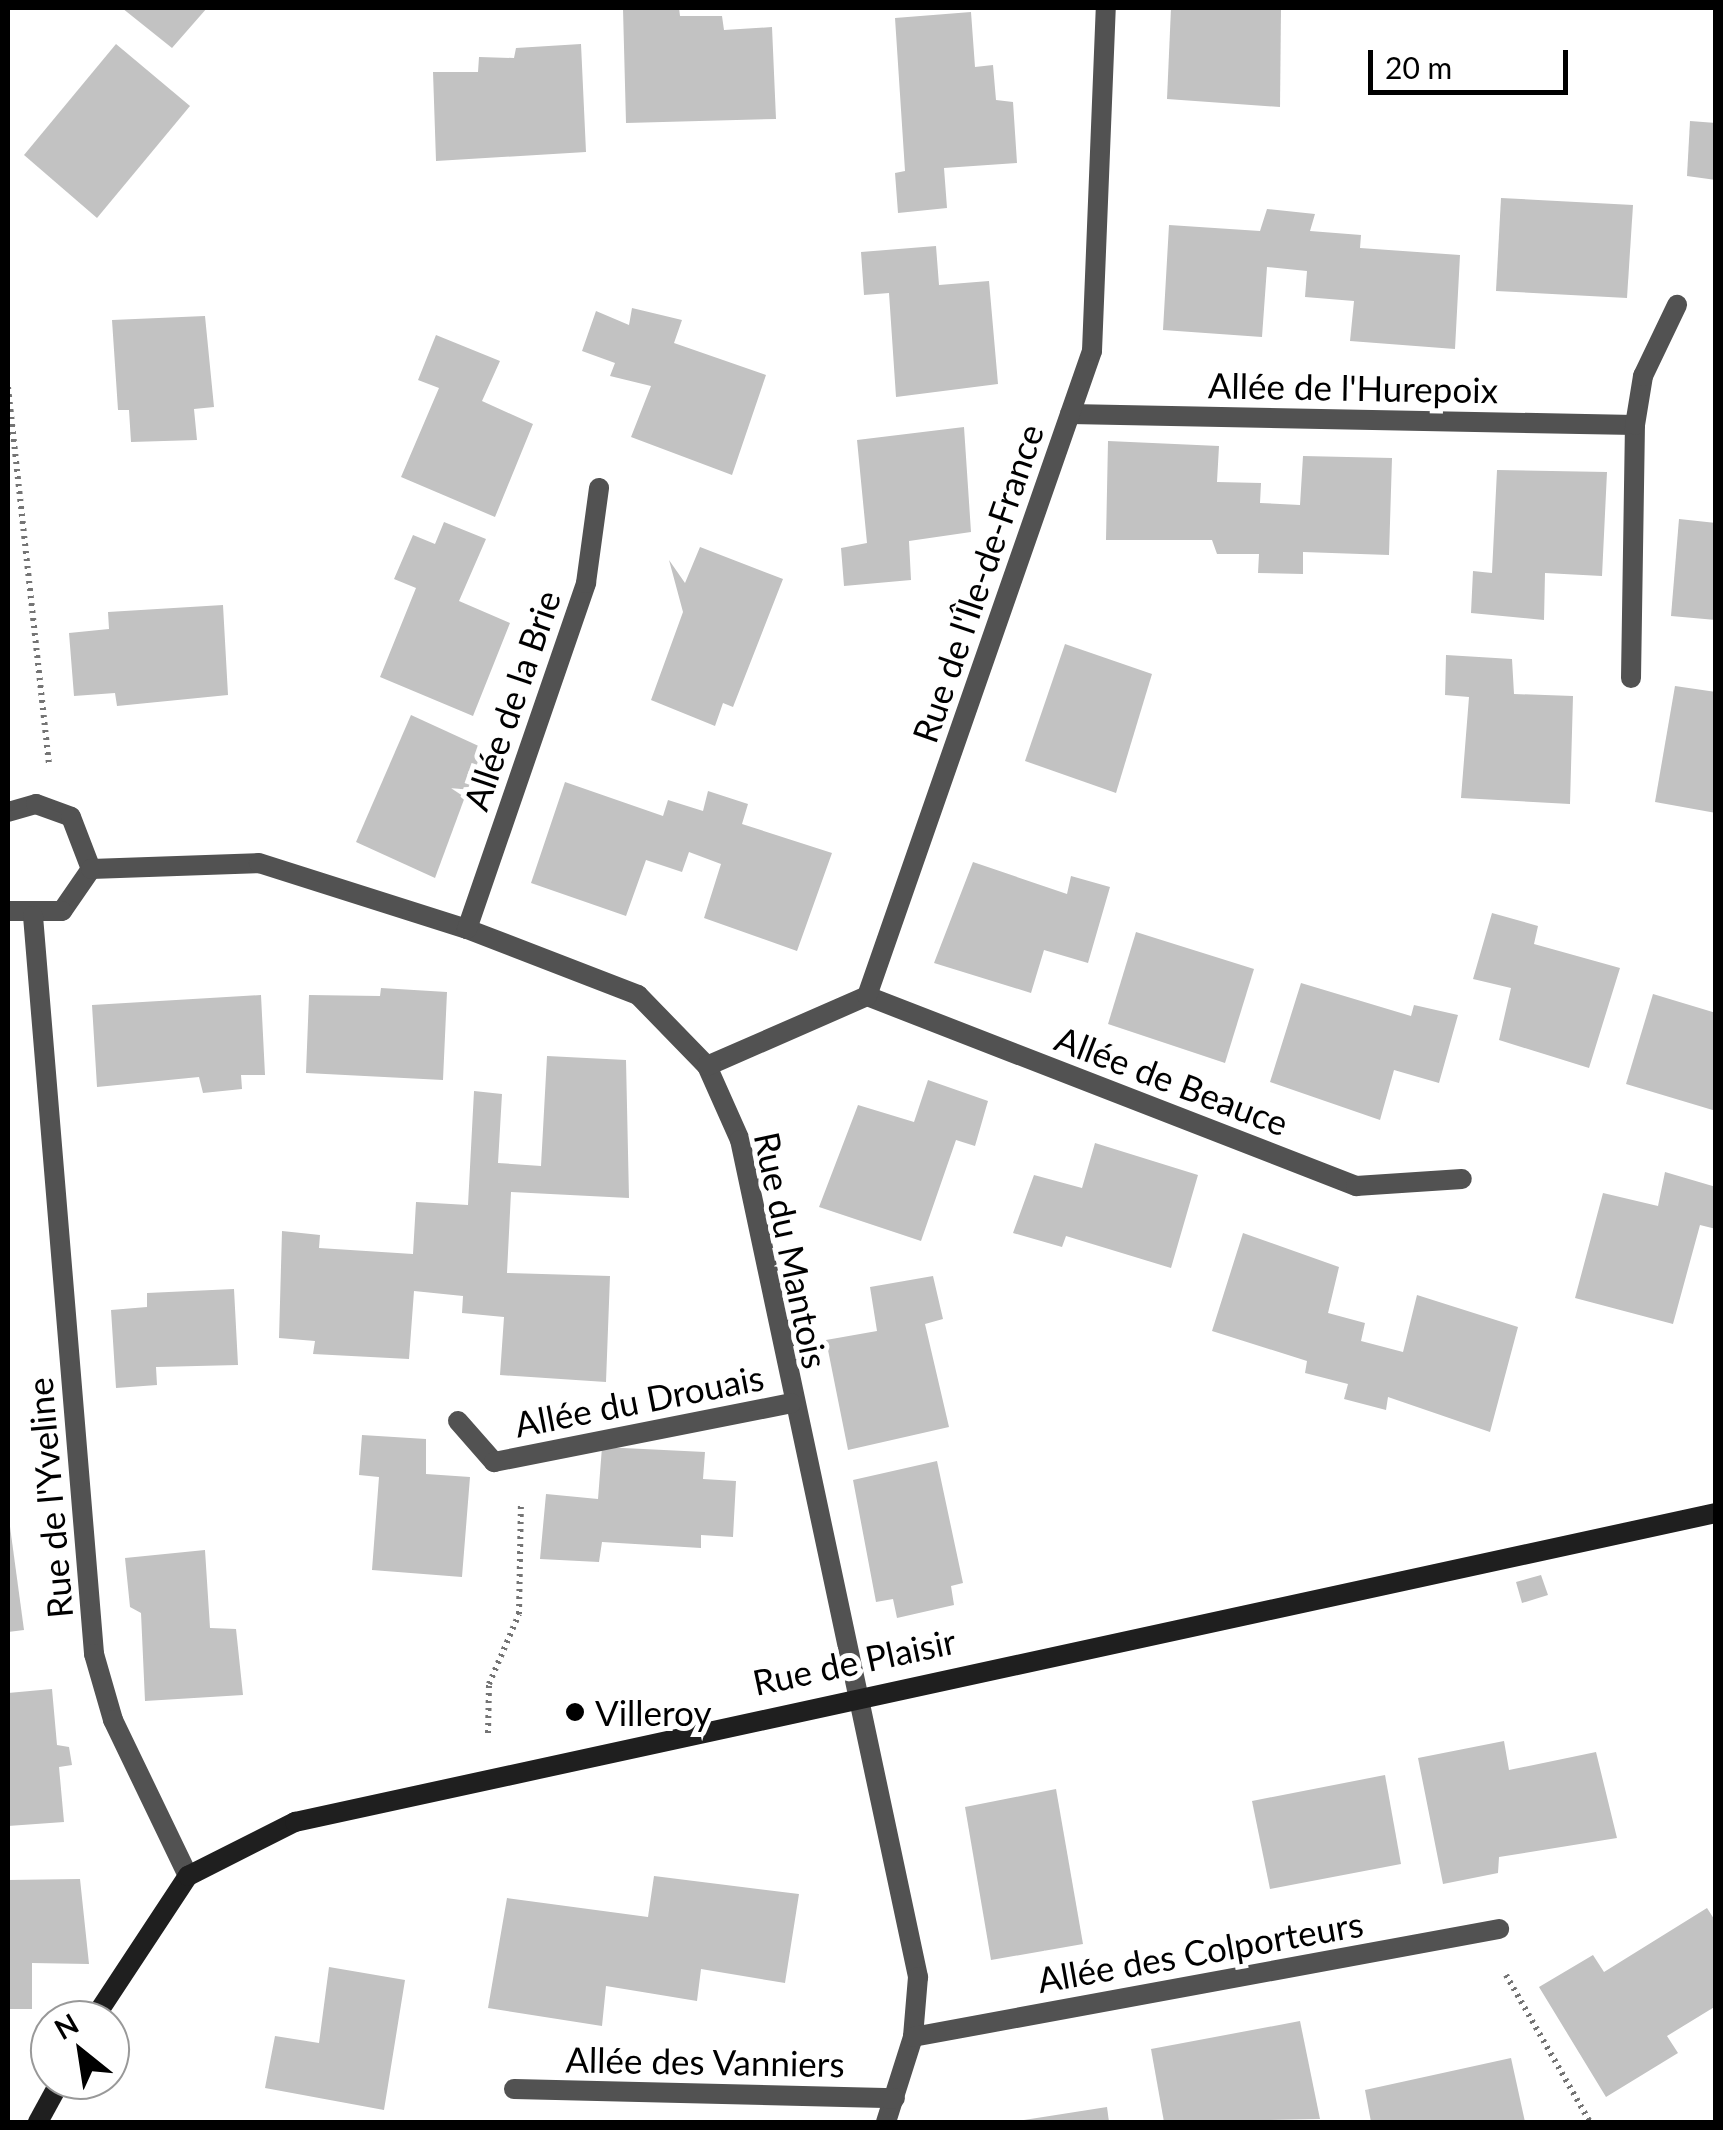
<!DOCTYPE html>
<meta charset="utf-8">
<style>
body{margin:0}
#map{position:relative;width:1723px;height:2130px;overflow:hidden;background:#fff;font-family:Lato,sans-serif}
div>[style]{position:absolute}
.building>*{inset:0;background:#c2c2c2}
.path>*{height:6px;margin-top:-3px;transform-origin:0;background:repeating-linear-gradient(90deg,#747474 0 2.5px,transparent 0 7.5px)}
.street>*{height:20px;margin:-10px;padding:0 10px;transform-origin:10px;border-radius:10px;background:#525252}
.secondary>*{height:20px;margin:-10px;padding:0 10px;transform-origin:10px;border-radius:10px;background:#1f1f1f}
.dots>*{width:28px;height:28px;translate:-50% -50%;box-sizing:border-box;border:5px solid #fff;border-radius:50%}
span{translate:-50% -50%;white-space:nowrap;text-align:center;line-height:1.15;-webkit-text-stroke:10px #fff;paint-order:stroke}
.street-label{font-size:35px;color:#000}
.poi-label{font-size:35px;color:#000}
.left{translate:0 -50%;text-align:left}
.frame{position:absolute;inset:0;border:10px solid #000;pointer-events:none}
.north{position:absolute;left:30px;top:2000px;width:100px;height:100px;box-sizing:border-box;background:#fff;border:2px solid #999;border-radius:50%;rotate:330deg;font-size:28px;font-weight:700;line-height:40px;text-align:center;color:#000}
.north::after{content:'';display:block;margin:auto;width:35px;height:45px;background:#000;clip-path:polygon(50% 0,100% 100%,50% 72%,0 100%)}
.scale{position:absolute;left:1368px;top:50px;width:200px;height:45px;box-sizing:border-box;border:5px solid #000;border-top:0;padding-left:12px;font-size:30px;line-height:35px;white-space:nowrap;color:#000;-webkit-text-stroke:8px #fff;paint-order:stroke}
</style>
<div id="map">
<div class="building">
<i style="clip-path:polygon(122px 8px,207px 8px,172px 48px)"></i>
<i style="clip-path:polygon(679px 8px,680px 16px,722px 16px,724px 30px,772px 27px,776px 119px,626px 123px,623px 9px)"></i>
<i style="clip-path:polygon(1171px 8px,1281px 8px,1280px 107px,1167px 99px)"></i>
<i style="clip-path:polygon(971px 12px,975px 67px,993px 65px,996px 100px,1013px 102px,1017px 163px,944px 168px,947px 208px,898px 213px,895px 173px,905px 171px,895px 18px)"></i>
<i style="clip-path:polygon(116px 44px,190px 106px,97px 218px,24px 155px)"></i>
<i style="clip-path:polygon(581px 44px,586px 152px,436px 161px,433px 72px,478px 72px,479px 57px,514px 58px,516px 48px)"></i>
<i style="clip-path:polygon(1690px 121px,1716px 123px,1716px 180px,1687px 176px)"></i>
<i style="clip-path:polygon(1501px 198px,1633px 205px,1627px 298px,1496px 291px)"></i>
<i style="clip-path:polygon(1267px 209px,1315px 214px,1310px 231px,1361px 235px,1360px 248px,1460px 255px,1455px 349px,1350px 341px,1354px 301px,1305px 297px,1307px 271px,1267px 267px,1262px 337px,1163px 330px,1169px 225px,1260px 231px)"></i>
<i style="clip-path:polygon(936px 246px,939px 285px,989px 281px,998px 384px,896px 397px,889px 293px,864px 295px,861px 252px)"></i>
<i style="clip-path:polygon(632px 308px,682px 320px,674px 343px,766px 375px,732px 475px,631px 437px,651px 386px,610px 376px,615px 363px,582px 351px,596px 311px,629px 325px)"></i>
<i style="clip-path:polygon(205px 316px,214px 407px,194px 409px,197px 440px,131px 442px,129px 410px,118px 410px,112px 320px)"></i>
<i style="clip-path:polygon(436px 335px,500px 361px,482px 401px,533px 424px,495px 517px,401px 477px,439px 388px,418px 380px)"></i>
<i style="clip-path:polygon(964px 427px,971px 532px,909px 541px,911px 580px,844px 586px,841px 548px,867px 543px,857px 440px)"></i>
<i style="clip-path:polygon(1108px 441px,1219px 446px,1217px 482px,1261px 483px,1260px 503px,1300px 505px,1303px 456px,1392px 458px,1389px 555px,1303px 552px,1303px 574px,1258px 573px,1259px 554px,1217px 554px,1212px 540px,1106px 540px)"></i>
<i style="clip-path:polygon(1497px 470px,1607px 472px,1602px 576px,1545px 573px,1544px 620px,1471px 613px,1473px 571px,1492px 573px)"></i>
<i style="clip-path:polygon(1679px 519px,1716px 523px,1716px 620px,1671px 616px)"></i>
<i style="clip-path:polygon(444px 522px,486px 539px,459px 601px,510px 623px,473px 716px,380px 677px,416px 588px,394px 579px,413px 535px,435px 544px)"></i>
<i style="clip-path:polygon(700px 547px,783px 579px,733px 707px,723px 703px,715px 726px,651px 700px,683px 612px,669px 560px,685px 583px)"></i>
<i style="clip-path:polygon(223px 605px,228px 695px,117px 706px,115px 693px,74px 696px,69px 633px,109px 629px,108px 612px)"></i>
<i style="clip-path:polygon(1065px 644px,1152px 674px,1116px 793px,1025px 761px)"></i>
<i style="clip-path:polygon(1446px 655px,1512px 659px,1514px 694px,1573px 696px,1570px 804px,1461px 798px,1469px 697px,1445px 695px)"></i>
<i style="clip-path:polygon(1675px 686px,1716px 692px,1716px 813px,1655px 802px)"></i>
<i style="clip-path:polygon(411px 715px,483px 748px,435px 878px,356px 842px)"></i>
<i style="clip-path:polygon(565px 782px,663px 816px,668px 800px,703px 811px,708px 791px,748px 804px,742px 824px,832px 853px,797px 951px,704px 918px,721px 864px,689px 852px,682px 872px,646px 860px,626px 916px,531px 883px)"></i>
<i style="clip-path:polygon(973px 862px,1067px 894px,1071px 876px,1110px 887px,1088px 963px,1044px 950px,1031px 993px,934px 963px)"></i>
<i style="clip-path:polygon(1492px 913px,1538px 926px,1534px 944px,1620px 968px,1589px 1068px,1499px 1040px,1511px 988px,1473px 979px)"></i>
<i style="clip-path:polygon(1136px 932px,1254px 969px,1225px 1063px,1108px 1024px)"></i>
<i style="clip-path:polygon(1301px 983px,1411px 1016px,1414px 1005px,1458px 1015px,1439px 1083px,1394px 1070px,1380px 1120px,1270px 1082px)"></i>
<i style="clip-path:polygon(381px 988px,447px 992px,443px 1080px,306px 1073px,309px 995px,380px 996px)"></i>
<i style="clip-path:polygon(1653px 994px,1716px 1013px,1716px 1111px,1626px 1084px)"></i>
<i style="clip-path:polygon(261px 995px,265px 1075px,241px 1075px,242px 1089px,203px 1093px,199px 1077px,97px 1087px,92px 1005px)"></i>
<i style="clip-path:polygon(547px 1056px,626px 1060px,629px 1198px,511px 1192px,507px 1273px,610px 1276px,606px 1382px,500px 1375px,504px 1317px,462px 1313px,463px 1296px,414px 1291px,409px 1359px,313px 1354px,315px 1341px,279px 1338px,282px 1231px,320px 1235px,319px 1248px,413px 1254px,416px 1202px,468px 1205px,474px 1091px,502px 1094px,498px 1163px,541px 1166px)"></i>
<i style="clip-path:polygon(928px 1080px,988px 1101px,975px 1146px,956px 1140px,921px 1241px,819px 1207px,858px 1105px,914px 1122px)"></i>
<i style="clip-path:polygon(1095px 1143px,1198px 1175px,1171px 1268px,1066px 1236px,1062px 1247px,1013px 1233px,1034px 1175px,1082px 1188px)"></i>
<i style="clip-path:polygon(1665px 1172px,1716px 1187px,1716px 1229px,1700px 1225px,1673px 1324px,1575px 1298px,1603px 1193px,1658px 1206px)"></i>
<i style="clip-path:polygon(1243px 1233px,1339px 1267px,1328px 1313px,1365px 1323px,1361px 1341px,1403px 1352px,1417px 1295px,1518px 1327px,1490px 1432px,1388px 1397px,1386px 1410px,1344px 1399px,1348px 1384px,1305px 1373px,1307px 1361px,1212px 1331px)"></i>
<i style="clip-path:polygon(933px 1276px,943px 1319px,925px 1324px,949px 1427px,848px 1450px,826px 1340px,877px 1331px,870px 1287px)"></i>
<i style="clip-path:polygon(234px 1289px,238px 1365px,156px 1367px,157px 1385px,116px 1388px,111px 1310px,147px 1307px,147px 1293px)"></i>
<i style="clip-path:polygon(362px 1435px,426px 1439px,426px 1474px,470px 1477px,462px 1577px,372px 1570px,379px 1477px,359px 1475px)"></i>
<i style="clip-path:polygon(602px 1447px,705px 1452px,703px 1479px,736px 1481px,733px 1537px,701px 1535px,701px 1548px,602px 1542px,599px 1562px,540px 1559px,546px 1494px,598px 1499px)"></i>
<i style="clip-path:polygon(937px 1461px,963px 1583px,951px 1586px,954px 1605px,897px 1618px,893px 1599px,876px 1602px,853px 1480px)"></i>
<i style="clip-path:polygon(8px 1512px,24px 1630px,8px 1632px)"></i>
<i style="clip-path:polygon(205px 1550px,210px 1628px,236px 1629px,243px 1695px,145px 1701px,141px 1613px,130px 1607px,125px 1558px)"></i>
<i style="clip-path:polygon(1541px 1575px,1548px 1595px,1522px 1603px,1516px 1582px)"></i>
<i style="clip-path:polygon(52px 1689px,57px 1745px,69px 1747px,72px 1765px,59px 1767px,64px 1822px,8px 1826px,8px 1693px)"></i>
<i style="clip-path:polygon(1504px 1741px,1509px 1770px,1596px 1752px,1617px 1838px,1499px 1857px,1498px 1873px,1443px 1884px,1418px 1758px)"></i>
<i style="clip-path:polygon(1385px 1775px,1401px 1864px,1270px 1889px,1252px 1801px)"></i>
<i style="clip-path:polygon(1056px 1789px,1083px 1944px,991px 1960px,965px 1807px)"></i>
<i style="clip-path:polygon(654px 1876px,799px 1894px,785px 1983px,701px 1969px,697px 2001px,606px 1986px,602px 2026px,488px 2008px,507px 1898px,648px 1917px)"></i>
<i style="clip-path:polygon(80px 1879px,89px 1964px,32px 1963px,32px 2009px,8px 2009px,8px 1880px)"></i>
<i style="clip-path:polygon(1707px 1908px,1716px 1922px,1716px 2006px,1667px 2036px,1678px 2053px,1606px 2097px,1539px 1987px,1593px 1955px,1604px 1972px)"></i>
<i style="clip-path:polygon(329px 1967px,405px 1980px,384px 2110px,265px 2088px,275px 2036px,319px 2043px)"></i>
<i style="clip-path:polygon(1300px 2021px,1320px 2119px,1164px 2122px,1151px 2049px)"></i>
<i style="clip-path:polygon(1511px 2058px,1525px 2122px,1371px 2122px,1365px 2090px)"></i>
<i style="clip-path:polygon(1107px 2107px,1109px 2122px,1025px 2122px,1024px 2120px)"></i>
</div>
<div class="path">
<i style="left:8px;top:387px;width:379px;rotate:83.8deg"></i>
<i style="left:488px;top:1733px;width:49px;rotate:-88.8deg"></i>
<i style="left:489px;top:1684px;width:76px;rotate:-66.8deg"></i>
<i style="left:519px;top:1614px;width:112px;rotate:-89deg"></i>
<i style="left:1506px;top:1975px;width:169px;rotate:60.3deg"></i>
</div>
<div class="street">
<i style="left:1070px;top:414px;width:565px;rotate:1.12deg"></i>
<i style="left:1631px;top:678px;width:253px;rotate:-89.1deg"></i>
<i style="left:1635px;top:425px;width:50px;rotate:-80.7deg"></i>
<i style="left:1643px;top:376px;width:79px;rotate:-64.4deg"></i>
<i style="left:8px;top:812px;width:29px;rotate:-16deg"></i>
<i style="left:36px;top:804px;width:37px;rotate:20deg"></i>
<i style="left:71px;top:817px;width:56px;rotate:69deg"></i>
<i style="left:91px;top:869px;width:51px;rotate:124.6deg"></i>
<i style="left:62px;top:911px;width:54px;rotate:180deg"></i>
<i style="left:91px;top:869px;width:168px;rotate:-2deg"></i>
<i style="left:259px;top:863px;width:218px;rotate:17.6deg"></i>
<i style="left:467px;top:929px;width:183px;rotate:21.1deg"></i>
<i style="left:638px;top:995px;width:99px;rotate:45.8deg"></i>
<i style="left:707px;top:1066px;width:81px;rotate:66deg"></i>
<i style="left:740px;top:1140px;width:856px;rotate:77.99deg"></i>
<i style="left:918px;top:1977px;width:60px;rotate:94.8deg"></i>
<i style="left:913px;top:2037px;width:89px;rotate:107.6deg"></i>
<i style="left:33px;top:916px;width:741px;rotate:85.27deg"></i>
<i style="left:94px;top:1654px;width:69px;rotate:73.9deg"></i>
<i style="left:113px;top:1720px;width:173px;rotate:64.3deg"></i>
<i style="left:467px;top:929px;width:366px;rotate:-71deg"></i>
<i style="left:586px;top:583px;width:96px;rotate:-82.2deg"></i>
<i style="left:867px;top:996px;width:525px;rotate:21.23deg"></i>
<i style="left:1356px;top:1186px;width:106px;rotate:-3.8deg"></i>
<i style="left:707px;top:1066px;width:175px;rotate:-23.6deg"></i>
<i style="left:867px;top:996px;width:683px;rotate:-70.77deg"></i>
<i style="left:1092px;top:351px;width:343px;rotate:-87.7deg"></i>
<i style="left:458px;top:1421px;width:55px;rotate:48.7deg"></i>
<i style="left:494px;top:1462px;width:303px;rotate:-11.2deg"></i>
<i style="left:913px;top:2037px;width:596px;rotate:-10.44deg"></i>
<i style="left:514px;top:2089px;width:381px;rotate:1.4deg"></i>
</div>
<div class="secondary">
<i style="left:93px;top:2020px;width:173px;rotate:-56.6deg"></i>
<i style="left:188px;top:1876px;width:120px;rotate:-26.8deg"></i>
<i style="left:295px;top:1822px;width:1454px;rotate:-12.27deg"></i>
<i style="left:38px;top:2122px;width:48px;rotate:-61.3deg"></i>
</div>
<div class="dots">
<i style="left:575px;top:1712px;background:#000"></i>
</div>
<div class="street-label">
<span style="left:1353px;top:387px;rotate:1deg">Allée de l'Hurepoix</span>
<span style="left:977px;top:583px;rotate:-71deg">Rue de l'Île-de-France</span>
<span style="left:511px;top:700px;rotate:-71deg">Allée de la Brie</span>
<span style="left:1172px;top:1080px;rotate:21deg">Allée de Beauce</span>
<span style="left:792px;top:1250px;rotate:78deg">Rue du Mantois</span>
<span style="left:639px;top:1400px;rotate:-11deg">Allée du Drouais</span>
<span style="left:49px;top:1498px;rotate:-95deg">Rue de l'Yveline</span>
<span style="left:854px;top:1661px;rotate:-12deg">Rue de Plaisir</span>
<span style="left:1200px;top:1951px;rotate:-10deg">Allée des Colporteurs</span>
<span style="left:705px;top:2061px;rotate:1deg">Allée des Vanniers</span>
</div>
<div class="poi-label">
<span class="left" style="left:595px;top:1712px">Villeroy</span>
</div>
<div class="frame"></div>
<div class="north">N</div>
<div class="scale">20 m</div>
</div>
